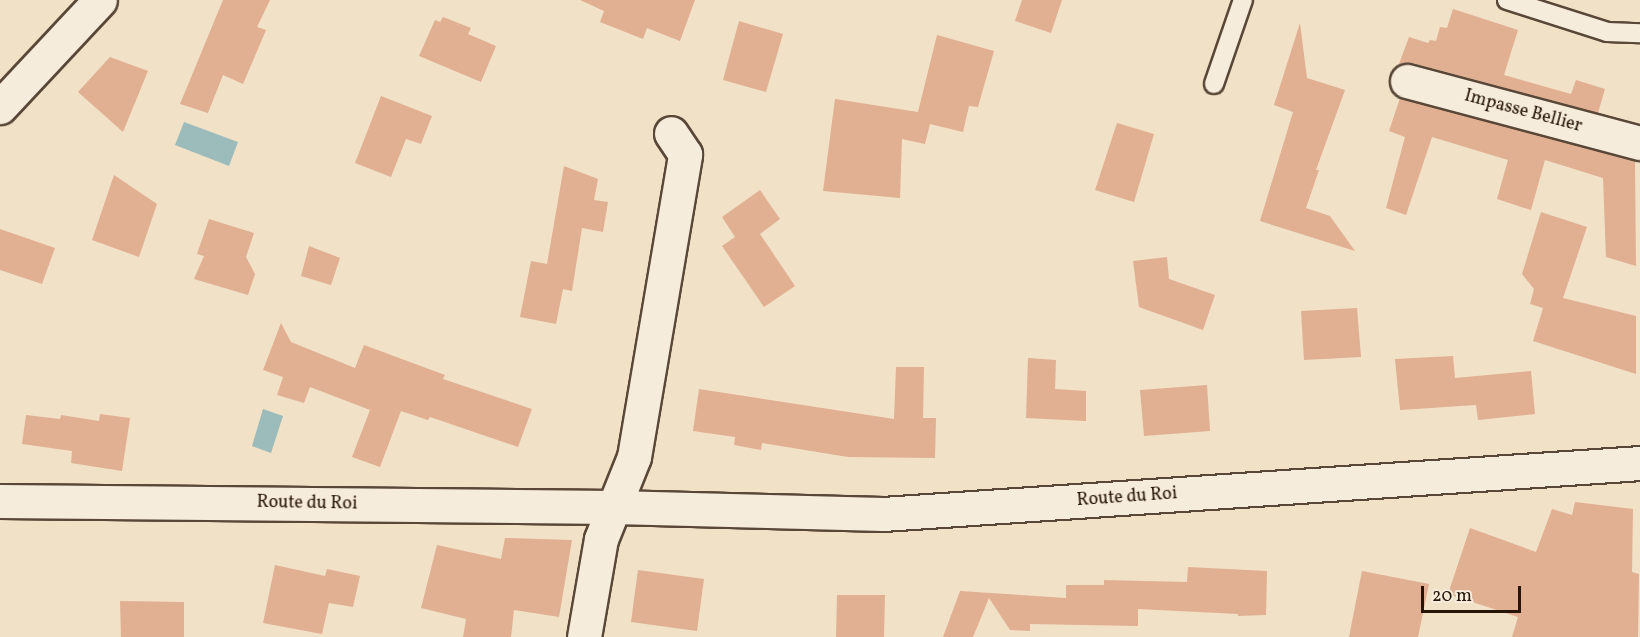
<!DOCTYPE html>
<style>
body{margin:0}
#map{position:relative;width:1640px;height:637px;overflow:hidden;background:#f1e1c7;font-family:Vollkorn,serif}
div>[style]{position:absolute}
.water>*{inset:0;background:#9bbcba}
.building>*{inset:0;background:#e1af92}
.roads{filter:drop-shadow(2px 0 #594737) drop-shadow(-2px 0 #594737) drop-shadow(0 2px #594737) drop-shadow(0 -2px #594737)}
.service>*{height:18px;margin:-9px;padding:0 9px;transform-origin:9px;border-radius:9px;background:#f6ecdb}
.minor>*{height:33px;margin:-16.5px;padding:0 16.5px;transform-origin:16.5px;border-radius:16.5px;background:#f6ecdb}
.secondary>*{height:33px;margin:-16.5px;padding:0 16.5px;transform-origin:16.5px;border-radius:16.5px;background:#f6ecdb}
span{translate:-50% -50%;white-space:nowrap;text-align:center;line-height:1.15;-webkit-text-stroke:4.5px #f6ecdb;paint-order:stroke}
.street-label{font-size:18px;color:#261407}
.scale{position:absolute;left:1421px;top:586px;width:100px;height:27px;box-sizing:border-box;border:3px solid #261407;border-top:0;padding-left:8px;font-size:18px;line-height:21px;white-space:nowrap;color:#261407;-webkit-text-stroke:4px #f6ecdb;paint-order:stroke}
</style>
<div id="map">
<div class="water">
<i style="clip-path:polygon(184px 122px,238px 142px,229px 166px,175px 145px)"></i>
<i style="clip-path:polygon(263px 409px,283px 416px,271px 453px,252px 446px)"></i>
</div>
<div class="building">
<i style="clip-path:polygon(223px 0,270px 0,257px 27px,266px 30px,243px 84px,223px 75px,208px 113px,180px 104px)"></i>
<i style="clip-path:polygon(580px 0,695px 0,680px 41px,647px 28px,643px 39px,600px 22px,604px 11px)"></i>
<i style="clip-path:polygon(1022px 0,1062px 0,1051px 33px,1015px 21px)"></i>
<i style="clip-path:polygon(1453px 9px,1518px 30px,1504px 75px,1571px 94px,1576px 80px,1605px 89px,1598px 113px,1412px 63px,1399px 64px,1409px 37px,1428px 43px,1430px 40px,1436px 41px,1440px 27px,1447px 28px)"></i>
<i style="clip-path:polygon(443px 17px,471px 28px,468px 34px,496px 46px,481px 82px,419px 56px,435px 20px,440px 22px)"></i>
<i style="clip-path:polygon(739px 21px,783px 34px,766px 92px,723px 80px)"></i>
<i style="clip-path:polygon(1300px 23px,1307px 78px,1345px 90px,1316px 170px,1319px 170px,1306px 208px,1330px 216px,1355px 251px,1260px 221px,1293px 112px,1274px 105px)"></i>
<i style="clip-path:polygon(937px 35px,994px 51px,978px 107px,969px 106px,963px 132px,930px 124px,925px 144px,902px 139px,900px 198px,823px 191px,835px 99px,918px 112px)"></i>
<i style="clip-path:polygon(110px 57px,148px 71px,123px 132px,78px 92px)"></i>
<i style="clip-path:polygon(381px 96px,432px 116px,421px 144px,406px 139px,391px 177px,355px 163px)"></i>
<i style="clip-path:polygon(1400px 98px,1635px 161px,1636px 266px,1606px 257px,1603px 178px,1545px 160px,1531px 210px,1497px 199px,1508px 160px,1432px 137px,1406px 215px,1386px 208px,1405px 137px,1389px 131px)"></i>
<i style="clip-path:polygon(1117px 123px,1154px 134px,1134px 202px,1095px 190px)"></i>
<i style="clip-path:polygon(564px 166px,598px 179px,594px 200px,608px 202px,603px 232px,582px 228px,572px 291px,563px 289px,556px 324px,520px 317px,531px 261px,547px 264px)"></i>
<i style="clip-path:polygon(114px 175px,157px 204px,139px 257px,92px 240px)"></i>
<i style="clip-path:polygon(760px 190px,780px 219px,760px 234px,795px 286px,764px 307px,722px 246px,735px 237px,722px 217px)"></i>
<i style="clip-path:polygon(1541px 212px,1587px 227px,1563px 298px,1636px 316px,1636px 374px,1533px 341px,1543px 308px,1530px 304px,1534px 289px,1522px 274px)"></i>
<i style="clip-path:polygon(209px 219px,254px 233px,246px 257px,255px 274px,248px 295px,194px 279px,204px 256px,197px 254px)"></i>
<i style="clip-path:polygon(0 229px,55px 248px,42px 284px,0 270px)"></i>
<i style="clip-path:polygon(309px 246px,340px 258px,331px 285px,301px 276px)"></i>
<i style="clip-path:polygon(1167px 257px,1169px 279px,1215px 295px,1203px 330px,1139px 307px,1133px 261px)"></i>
<i style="clip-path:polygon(1357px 308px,1361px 357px,1304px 360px,1301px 311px)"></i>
<i style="clip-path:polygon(281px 323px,291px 342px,355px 368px,364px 345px,445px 375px,443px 379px,532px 409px,518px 447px,430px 417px,428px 420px,401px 411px,380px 467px,352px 457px,370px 410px,310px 387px,304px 403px,277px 395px,283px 377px,263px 370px)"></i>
<i style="clip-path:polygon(1453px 356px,1455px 378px,1531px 371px,1535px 414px,1478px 420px,1476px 405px,1400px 410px,1395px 359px)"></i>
<i style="clip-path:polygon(1028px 358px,1056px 360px,1055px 389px,1086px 391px,1086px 421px,1026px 418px)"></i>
<i style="clip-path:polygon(896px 367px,924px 367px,923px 418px,936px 418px,935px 458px,848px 457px,762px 443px,761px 450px,734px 445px,735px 437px,693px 431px,699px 389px,894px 419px)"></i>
<i style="clip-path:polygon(1207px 385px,1210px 431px,1144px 436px,1140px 390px)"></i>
<i style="clip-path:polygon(100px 414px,130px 418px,122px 471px,71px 463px,72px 451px,22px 444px,26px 415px,60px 419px,61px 415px,99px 421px)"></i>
<i style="clip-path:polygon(1575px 502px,1633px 509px,1632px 572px,1639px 574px,1638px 637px,1512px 637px,1518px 617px,1448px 594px,1470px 528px,1536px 552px,1552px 509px,1572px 515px)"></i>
<i style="clip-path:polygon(505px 538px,572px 540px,559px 617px,514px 610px,511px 637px,463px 637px,466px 619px,421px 608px,437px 545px,501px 559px)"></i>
<i style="clip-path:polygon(275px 565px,325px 576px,327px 569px,360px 576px,353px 607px,329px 603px,322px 634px,263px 623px)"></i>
<i style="clip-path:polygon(1188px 567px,1267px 571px,1266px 615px,1238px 616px,1238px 614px,1138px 609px,1138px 626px,1030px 624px,1030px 631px,1010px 630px,989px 598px,973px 637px,943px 637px,960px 591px,1066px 598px,1066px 585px,1104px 585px,1104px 580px,1187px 582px)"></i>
<i style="clip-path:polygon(638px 570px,704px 579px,697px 631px,631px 622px)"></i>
<i style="clip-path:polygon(1362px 571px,1429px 584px,1418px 637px,1349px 637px)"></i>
<i style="clip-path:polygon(837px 595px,885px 595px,884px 637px,836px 637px)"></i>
<i style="clip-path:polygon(120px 601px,184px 602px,184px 637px,121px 637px)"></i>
</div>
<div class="roads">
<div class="service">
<i style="left:1507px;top:0;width:105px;rotate:17.7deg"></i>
<i style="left:1607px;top:32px;width:33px;rotate:2deg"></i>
<i style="left:1214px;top:84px;width:89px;rotate:-71deg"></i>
</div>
<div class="minor">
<i style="left:1407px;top:81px;width:241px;rotate:14.9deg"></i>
<i style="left:0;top:501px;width:614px;rotate:0.56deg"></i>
<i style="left:614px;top:507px;width:269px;rotate:1.5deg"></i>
<i style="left:883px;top:514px;width:759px;rotate:-3.85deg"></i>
<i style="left:584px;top:637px;width:99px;rotate:-80.2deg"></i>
<i style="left:601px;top:539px;width:88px;rotate:-68.1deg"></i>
<i style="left:634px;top:457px;width:307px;rotate:-80.4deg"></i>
<i style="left:685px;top:154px;width:25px;rotate:-124deg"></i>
</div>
<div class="secondary">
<i style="left:0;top:107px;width:146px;rotate:-46.9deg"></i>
</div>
</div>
<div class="street-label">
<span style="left:1523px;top:112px;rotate:15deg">Impasse Bellier</span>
<span style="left:1127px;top:498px;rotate:-4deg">Route du Roi</span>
<span style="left:307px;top:504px;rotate:1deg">Route du Roi</span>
</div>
<div class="scale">20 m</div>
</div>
